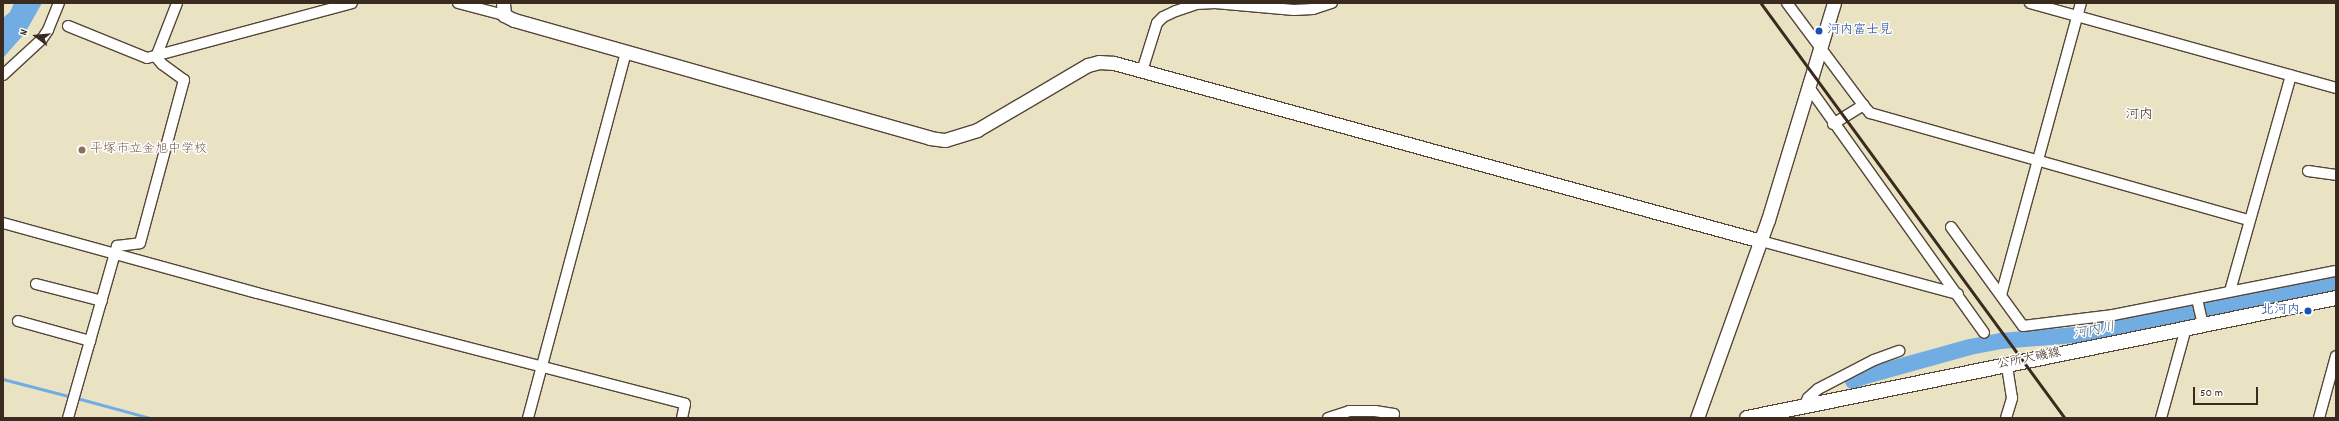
<!DOCTYPE html>
<meta charset="utf-8">
<style>
body{margin:0}
#map{position:relative;width:2339px;height:421px;overflow:hidden;background:#e9e3c4;font-family:Dekko,"Klee One",sans-serif}
div>[style]{position:absolute}
.water>*{inset:0;background:#71ade2}
.stream>*{height:2.5px;margin:-1.25px;padding:0 1.25px;transform-origin:1.25px;border-radius:1.25px;background:#71ade2}
.river>*{height:16px;margin:-8px;padding:0 8px;transform-origin:8px;border-radius:8px;background:#71ade2}
.roads{filter:drop-shadow(1px 0 #554637) drop-shadow(-1px 0 #554637) drop-shadow(0 1px #554637) drop-shadow(0 -1px #554637)}
.minor>*{height:10px;margin:-5px;padding:0 5px;transform-origin:5px;border-radius:5px;background:#fff}
.tertiary>*{height:13px;margin:-6.5px;padding:0 6.5px;transform-origin:6.5px;border-radius:6.5px;background:#fff}
.secondary>*{height:14px;margin:-7px;padding:0 7px;transform-origin:7px;border-radius:7px;background:#fff}
.rail>*{height:2.5px;margin:-1.25px;padding:0 1.25px;transform-origin:1.25px;border-radius:1.25px;background:#3b2a1e}
.dots>*{width:11px;height:11px;translate:-50% -50%;box-sizing:border-box;border:2px solid #fff;border-radius:50%}
span{translate:-50% -50%;white-space:nowrap;text-align:center;line-height:1.15;-webkit-text-stroke:3px #fff;paint-order:stroke}
.transit-label{font-size:13px;color:#164399}
.left{translate:0 -50%;text-align:left}
.right{translate:-100% -50%;text-align:right}
.education-label{font-size:13px;color:#785e54}
.street-label{font-size:13px;color:#3b2a1e}
.neighbourhood-label{font-size:14px;color:#3b2a1e}
.water-label{font-size:14px;color:#515e6c;font-style:italic}
.frame{position:absolute;inset:0;border:4px solid #3b2a1e;pointer-events:none}
.north{position:absolute;left:16px;top:16px;width:40px;height:40px;-webkit-text-stroke:3px #fff;paint-order:stroke;rotate:286deg;font-size:11px;font-weight:700;line-height:16px;text-align:center;color:#3b2a1e}
.north::after{content:'';display:block;margin:auto;width:14px;height:18px;background:#3b2a1e;clip-path:polygon(50% 0,100% 100%,50% 72%,0 100%)}
.scale{position:absolute;left:2193px;top:387px;width:65px;height:18px;box-sizing:border-box;border:2px solid #3b2a1e;border-top:0;padding-left:5px;font-size:12px;line-height:14px;white-space:nowrap;color:#3b2a1e;-webkit-text-stroke:3px #fff;paint-order:stroke}
</style>
<div id="map">
<div class="water">
<i style="clip-path:polygon(14px 3px,42px 3px,25px 33px,3px 58px,3px 18px,10px 12px)"></i>
</div>
<div class="stream">
<i style="left:3px;top:379px;width:71px;rotate:14.6deg"></i>
<i style="left:77px;top:398px;width:76px;rotate:15.3deg"></i>
</div>
<div class="river">
<i style="left:1853px;top:381px;width:10px;rotate:-24deg"></i>
<i style="left:1862px;top:377px;width:112px;rotate:-15.5deg"></i>
<i style="left:1970px;top:347px;width:32px;rotate:-11deg"></i>
<i style="left:2001px;top:341px;width:74px;rotate:-4.6deg"></i>
<i style="left:2075px;top:335px;width:266px;rotate:-11.3deg"></i>
</div>
<div class="roads">
<div class="minor">
<i style="left:458px;top:3px;width:48px;rotate:14.6deg"></i>
<i style="left:1787px;top:3px;width:127px;rotate:53.3deg"></i>
<i style="left:2030px;top:3px;width:318px;rotate:15.5deg"></i>
<i style="left:68px;top:26px;width:85px;rotate:22.1deg"></i>
<i style="left:147px;top:58px;width:212px;rotate:-15deg"></i>
<i style="left:1142px;top:71px;width:50px;rotate:-72.6deg"></i>
<i style="left:1157px;top:23px;width:8px;rotate:-45deg"></i>
<i style="left:1163px;top:17px;width:14px;rotate:-25deg"></i>
<i style="left:1176px;top:11px;width:21px;rotate:-19deg"></i>
<i style="left:1196px;top:4px;width:19px;rotate:-3deg"></i>
<i style="left:1215px;top:3px;width:79px;rotate:5.1deg"></i>
<i style="left:1294px;top:10px;width:19px;rotate:-3deg"></i>
<i style="left:1313px;top:9px;width:20px;rotate:-18deg"></i>
<i style="left:3px;top:75px;width:53px;rotate:-42.7deg"></i>
<i style="left:42px;top:39px;width:11px;rotate:-56deg"></i>
<i style="left:48px;top:30px;width:29px;rotate:-68deg"></i>
<i style="left:1808px;top:86px;width:303px;rotate:54.5deg"></i>
<i style="left:1833px;top:124px;width:36px;rotate:-32deg"></i>
<i style="left:1863px;top:105px;width:11px;rotate:49deg"></i>
<i style="left:1870px;top:113px;width:394px;rotate:15.8deg"></i>
<i style="left:2308px;top:171px;width:28px;rotate:8deg"></i>
<i style="left:3px;top:223px;width:263px;rotate:15.4deg"></i>
<i style="left:257px;top:293px;width:442px;rotate:14.5deg"></i>
<i style="left:685px;top:404px;width:14px;rotate:102deg"></i>
<i style="left:1951px;top:227px;width:122px;rotate:54deg"></i>
<i style="left:2023px;top:326px;width:91px;rotate:-7deg"></i>
<i style="left:2113px;top:315px;width:227px;rotate:-11.2deg"></i>
<i style="left:1761px;top:241px;width:204px;rotate:15.1deg"></i>
<i style="left:36px;top:284px;width:68px;rotate:14.4deg"></i>
<i style="left:2230px;top:291px;width:224px;rotate:-74.2deg"></i>
<i style="left:2001px;top:295px;width:303px;rotate:-74.7deg"></i>
<i style="left:2197px;top:299px;width:27px;rotate:77deg"></i>
<i style="left:18px;top:321px;width:75px;rotate:15.5deg"></i>
<i style="left:1804px;top:406px;width:9px;rotate:-63deg"></i>
<i style="left:1808px;top:398px;width:13px;rotate:-42deg"></i>
<i style="left:1818px;top:389px;width:63px;rotate:-27.4deg"></i>
<i style="left:1874px;top:360px;width:27px;rotate:-20deg"></i>
<i style="left:68px;top:418px;width:179px;rotate:-74.1deg"></i>
<i style="left:117px;top:246px;width:23px;rotate:-7deg"></i>
<i style="left:140px;top:243px;width:169px;rotate:-74.9deg"></i>
<i style="left:184px;top:80px;width:27px;rotate:-144deg"></i>
<i style="left:162px;top:64px;width:9px;rotate:-131deg"></i>
<i style="left:156px;top:57px;width:58px;rotate:-68.7deg"></i>
<i style="left:528px;top:418px;width:378px;rotate:-75deg"></i>
<i style="left:1328px;top:418px;width:22px;rotate:-18deg"></i>
<i style="left:1349px;top:411px;width:26px"></i>
<i style="left:1375px;top:411px;width:19px;rotate:9deg"></i>
<i style="left:1394px;top:414px;width:4px;rotate:104deg"></i>
<i style="left:2006px;top:418px;width:21px;rotate:-73deg"></i>
<i style="left:2012px;top:398px;width:33px;rotate:-99deg"></i>
<i style="left:2161px;top:418px;width:93px;rotate:-74.5deg"></i>
<i style="left:2319px;top:418px;width:64px;rotate:-74.7deg"></i>
</div>
<div class="tertiary">
<i style="left:503px;top:3px;width:12px;rotate:85deg"></i>
<i style="left:504px;top:15px;width:11px;rotate:27deg"></i>
<i style="left:514px;top:20px;width:432px;rotate:15.8deg"></i>
<i style="left:930px;top:138px;width:15px;rotate:8deg"></i>
<i style="left:945px;top:140px;width:34px;rotate:-17deg"></i>
<i style="left:977px;top:130px;width:129px;rotate:-30.4deg"></i>
<i style="left:1088px;top:65px;width:11px;rotate:-15deg"></i>
<i style="left:1099px;top:62px;width:15px;rotate:4deg"></i>
<i style="left:1114px;top:63px;width:671px;rotate:15.38deg"></i>
<i style="left:1697px;top:418px;width:210px;rotate:-70.3deg"></i>
<i style="left:1768px;top:220px;width:227px;rotate:-73.1deg"></i>
</div>
<div class="secondary">
<i style="left:1747px;top:418px;width:601px;rotate:-11.52deg"></i>
</div>
</div>
<div class="rail">
<i style="left:1761px;top:3px;width:514px;rotate:53.78deg"></i>
</div>
<div class="dots">
<i style="left:1819px;top:31px;background:#1a4fb4"></i>
<i style="left:82px;top:150px;background:#8d6e63"></i>
<i style="left:2308px;top:311px;background:#1a4fb4"></i>
</div>
<div class="transit-label">
<span class="left" style="left:1827px;top:31px">河内富士見</span>
<span class="right" style="left:2300px;top:311px">北河内</span>
</div>
<div class="education-label">
<span class="left" style="left:90px;top:150px">平塚市立金旭中学校</span>
</div>
<div class="street-label">
<span style="left:2029px;top:360px;rotate:-11deg">公所大磯線</span>
</div>
<div class="neighbourhood-label">
<span style="left:2139px;top:115px">河内</span>
</div>
<div class="water-label">
<span style="left:2094px;top:331px;rotate:-10deg">河内川</span>
</div>
<div class="frame"></div>
<div class="north">N</div>
<div class="scale">50 m</div>
</div>
